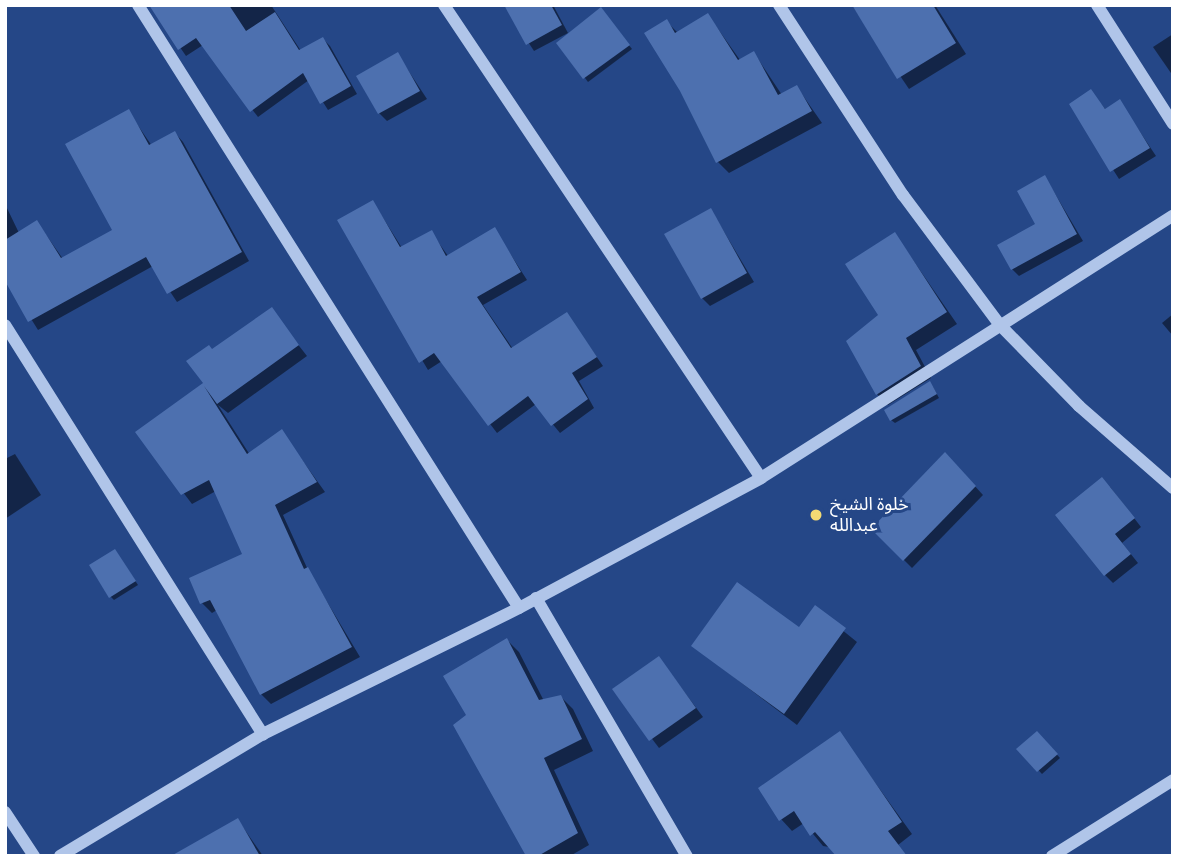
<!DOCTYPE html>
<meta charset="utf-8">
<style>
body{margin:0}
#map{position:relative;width:1178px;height:861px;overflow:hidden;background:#254787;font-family:"IBM Plex Sans","Noto Sans Arabic",sans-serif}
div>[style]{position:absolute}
.shadow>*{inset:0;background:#0007}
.building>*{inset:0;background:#4d70af}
.minor>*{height:12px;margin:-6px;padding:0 6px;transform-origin:6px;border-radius:6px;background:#b0c5e9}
.dots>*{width:19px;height:19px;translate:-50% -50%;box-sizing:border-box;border:4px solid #254787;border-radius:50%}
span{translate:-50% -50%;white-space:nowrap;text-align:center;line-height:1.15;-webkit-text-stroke:6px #254787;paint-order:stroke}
.poi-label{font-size:18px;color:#fff}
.left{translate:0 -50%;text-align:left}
.frame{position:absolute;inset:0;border:7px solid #fff;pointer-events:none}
</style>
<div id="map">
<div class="shadow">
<i style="clip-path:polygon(151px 5px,271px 5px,301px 51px,323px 39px,330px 46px,357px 94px,328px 110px,309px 80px,258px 117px,203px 45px,186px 56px)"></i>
<i style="clip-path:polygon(504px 5px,553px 5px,568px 33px,534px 51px)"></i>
<i style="clip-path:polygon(852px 5px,935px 5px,966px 54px,909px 89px)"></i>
<i style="clip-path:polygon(604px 13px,632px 49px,588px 82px,559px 43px)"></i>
<i style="clip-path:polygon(708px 15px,740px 60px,754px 53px,782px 95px,797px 87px,822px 123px,729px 173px,718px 162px,666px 21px,678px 33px)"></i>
<i style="clip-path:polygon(1173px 34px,1173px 76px,1153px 47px)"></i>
<i style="clip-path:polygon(398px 55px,427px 99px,387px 121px,379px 113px)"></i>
<i style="clip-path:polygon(1091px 92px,1106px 110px,1120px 102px,1156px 156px,1119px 179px,1072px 105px)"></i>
<i style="clip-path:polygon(128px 111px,152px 146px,175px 133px,183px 142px,249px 261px,177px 302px,153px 266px,38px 330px,5px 277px,5px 204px,19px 233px,37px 222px,63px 259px,115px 231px)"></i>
<i style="clip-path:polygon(1045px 177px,1083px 241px,1019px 276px,1012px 269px,1037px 225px)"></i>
<i style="clip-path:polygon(373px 202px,402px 248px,431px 232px,448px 256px,495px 230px,527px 280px,483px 305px,513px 349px,567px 314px,603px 366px,579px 381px,594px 408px,560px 433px,536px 404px,497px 433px,442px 361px,428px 370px,339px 221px)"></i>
<i style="clip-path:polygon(711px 210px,754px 282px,710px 306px,702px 298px)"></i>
<i style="clip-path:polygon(895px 234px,957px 324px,916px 350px,931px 378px,888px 405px,877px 394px,880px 316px)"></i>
<i style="clip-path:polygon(271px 310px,307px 356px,228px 413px,218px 405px,250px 455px,282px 432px,325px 492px,283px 515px,308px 570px,360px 657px,271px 704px,261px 694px,217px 610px,212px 613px,202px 603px,244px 555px,216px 491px,192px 504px,137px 432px,205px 384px,213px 351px)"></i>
<i style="clip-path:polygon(1173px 314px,1173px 336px,1162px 323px)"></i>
<i style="clip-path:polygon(933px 387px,939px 398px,895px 423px,891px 420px)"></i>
<i style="clip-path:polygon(15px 454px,41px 495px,5px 519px,5px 459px)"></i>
<i style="clip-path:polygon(953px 462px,983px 495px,912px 568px,873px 529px)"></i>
<i style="clip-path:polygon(1110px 487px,1141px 527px,1122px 543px,1138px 563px,1113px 583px,1105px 575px)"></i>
<i style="clip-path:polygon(118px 555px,138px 585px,114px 600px,110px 596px)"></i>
<i style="clip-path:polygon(815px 608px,857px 642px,797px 725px,693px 646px,800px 629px)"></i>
<i style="clip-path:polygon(507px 640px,519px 652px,544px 701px,561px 697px,573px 709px,593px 751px,554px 770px,589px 845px,570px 856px,528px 856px,469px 715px)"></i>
<i style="clip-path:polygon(659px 658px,703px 717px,659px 748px,615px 690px)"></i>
<i style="clip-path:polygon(1037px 733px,1060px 758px,1042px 774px,1019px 749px)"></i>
<i style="clip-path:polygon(840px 734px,912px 834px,884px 856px,823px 846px,804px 823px,792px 831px,781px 819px)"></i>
<i style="clip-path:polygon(238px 820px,263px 856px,174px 856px)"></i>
</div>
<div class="building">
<i style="clip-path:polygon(149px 5px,229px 5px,246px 31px,275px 12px,299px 50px,323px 37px,351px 86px,320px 104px,303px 73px,250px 112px,196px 38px,178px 50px)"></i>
<i style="clip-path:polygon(504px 5px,551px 5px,562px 25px,526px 45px)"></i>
<i style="clip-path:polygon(852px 5px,933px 5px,956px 43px,897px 79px)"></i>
<i style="clip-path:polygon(601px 7px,630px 45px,583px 79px,556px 43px)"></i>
<i style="clip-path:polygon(708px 13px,738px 60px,754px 51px,778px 95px,797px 85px,812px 111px,716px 163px,680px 91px,644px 33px,667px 19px,675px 33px)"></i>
<i style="clip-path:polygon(398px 52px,420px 91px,378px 114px,356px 76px)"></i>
<i style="clip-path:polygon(1091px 89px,1105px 109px,1120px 99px,1150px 148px,1110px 172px,1069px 104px)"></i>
<i style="clip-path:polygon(129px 109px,149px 145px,175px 131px,242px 252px,167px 294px,146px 257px,28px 322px,5px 281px,5px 240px,37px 220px,61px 258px,112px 230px,65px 144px)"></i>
<i style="clip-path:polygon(1045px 175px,1077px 234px,1011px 270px,997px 245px,1035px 224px,1017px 191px)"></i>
<i style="clip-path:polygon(373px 200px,400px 247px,432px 230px,446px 256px,495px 227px,521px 272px,477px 297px,511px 348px,567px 312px,597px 357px,572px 373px,588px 399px,551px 426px,528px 396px,488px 426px,434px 353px,419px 363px,337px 220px)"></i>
<i style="clip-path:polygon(711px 208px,747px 273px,701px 299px,664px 234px)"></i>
<i style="clip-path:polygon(895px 232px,947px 312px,906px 338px,921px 366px,876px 395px,846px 341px,878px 315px,845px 264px)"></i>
<i style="clip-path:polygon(272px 307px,299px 345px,217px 404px,204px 386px,247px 454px,282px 429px,317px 482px,275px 505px,304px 569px,308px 567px,352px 647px,260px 695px,210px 600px,200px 604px,189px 578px,242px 554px,209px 480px,181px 495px,135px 432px,203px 383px,186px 361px,209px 345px,212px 349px)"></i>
<i style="clip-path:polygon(930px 381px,937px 394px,890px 421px,884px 410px)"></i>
<i style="clip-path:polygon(945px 452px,976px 486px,903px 561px,871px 529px)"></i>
<i style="clip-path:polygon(1102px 477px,1135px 518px,1115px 534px,1131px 554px,1104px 576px,1055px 515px)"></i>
<i style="clip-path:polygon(115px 549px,136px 581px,109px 598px,89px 565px)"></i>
<i style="clip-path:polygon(737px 582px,799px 627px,815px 605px,846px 628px,784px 714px,691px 646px)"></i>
<i style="clip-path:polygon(507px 638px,539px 700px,561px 695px,582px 739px,544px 758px,578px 833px,538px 856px,526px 856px,453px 725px,466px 715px,443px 676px)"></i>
<i style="clip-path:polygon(659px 656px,696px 708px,649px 741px,612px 689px)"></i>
<i style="clip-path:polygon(840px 731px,902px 822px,888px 831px,907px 856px,836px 856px,815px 832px,810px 836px,794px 811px,779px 821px,758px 788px)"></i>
<i style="clip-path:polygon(1037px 731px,1058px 754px,1037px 772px,1016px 749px)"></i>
<i style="clip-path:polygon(238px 818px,260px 856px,171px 856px)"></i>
</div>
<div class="minor">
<i style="left:138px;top:5px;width:713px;rotate:57.71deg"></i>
<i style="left:444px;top:5px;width:569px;rotate:56.17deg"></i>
<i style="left:779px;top:5px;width:227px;rotate:56.9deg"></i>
<i style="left:903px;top:195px;width:161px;rotate:53.3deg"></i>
<i style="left:999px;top:324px;width:115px;rotate:45.7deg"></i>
<i style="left:1079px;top:406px;width:125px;rotate:41.1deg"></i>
<i style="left:1097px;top:5px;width:141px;rotate:57.4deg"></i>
<i style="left:5px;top:325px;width:484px;rotate:57.8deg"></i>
<i style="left:536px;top:598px;width:299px;rotate:59.7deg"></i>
<i style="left:5px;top:812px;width:53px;rotate:56.6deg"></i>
<i style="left:60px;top:856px;width:237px;rotate:-31deg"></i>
<i style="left:263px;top:734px;width:285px;rotate:-26.2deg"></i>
<i style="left:519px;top:608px;width:275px;rotate:-28.2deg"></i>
<i style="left:761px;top:478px;width:488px;rotate:-32.5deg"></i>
<i style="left:1052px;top:856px;width:143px;rotate:-32.1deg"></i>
</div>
<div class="dots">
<i style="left:816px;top:515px;background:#f3da74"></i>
</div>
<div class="poi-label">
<span class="left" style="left:830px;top:515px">خلوة الشيخ<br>عبدالله</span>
</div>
<div class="frame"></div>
</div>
